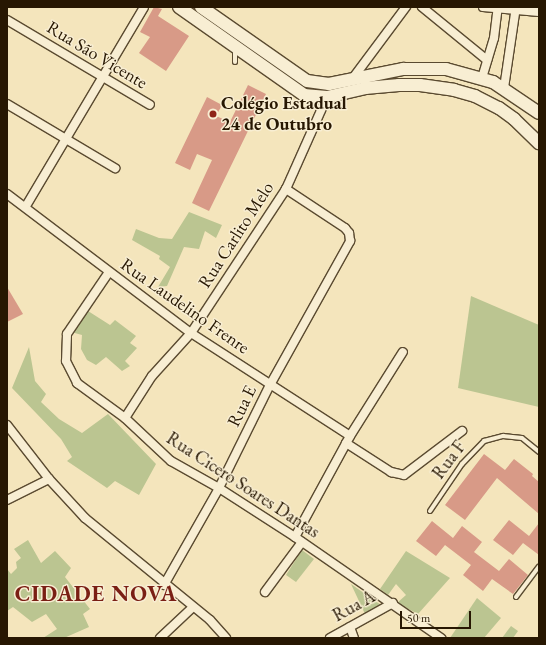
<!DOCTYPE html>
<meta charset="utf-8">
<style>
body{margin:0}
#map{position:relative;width:546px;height:645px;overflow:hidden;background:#f4e5bc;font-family:"EB Garamond",serif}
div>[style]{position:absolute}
.green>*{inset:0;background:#bbc591}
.building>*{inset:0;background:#d89a87}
.roads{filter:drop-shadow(1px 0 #5a4a30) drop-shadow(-1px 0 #5a4a30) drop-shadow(0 1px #5a4a30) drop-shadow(0 -1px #5a4a30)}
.lane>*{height:4px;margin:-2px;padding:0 2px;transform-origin:2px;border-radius:2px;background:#f8eed3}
.street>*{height:8px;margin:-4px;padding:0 4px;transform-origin:4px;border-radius:4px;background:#f8eed3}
.secondary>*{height:12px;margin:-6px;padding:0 6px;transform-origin:6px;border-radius:6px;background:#f8eed3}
.dots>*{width:11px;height:11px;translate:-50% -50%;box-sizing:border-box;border:2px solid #f8eed3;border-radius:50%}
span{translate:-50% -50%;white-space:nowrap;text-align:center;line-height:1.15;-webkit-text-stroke:3px #f8eed3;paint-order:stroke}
.street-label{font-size:18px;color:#271702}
.poi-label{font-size:18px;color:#271702;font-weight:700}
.left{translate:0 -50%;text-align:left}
.district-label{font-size:22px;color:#7a1f14;font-weight:700;letter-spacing:1px}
.frame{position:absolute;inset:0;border:8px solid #271702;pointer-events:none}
.scale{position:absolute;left:400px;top:611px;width:71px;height:18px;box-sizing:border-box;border:2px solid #271702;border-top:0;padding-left:5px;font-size:12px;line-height:14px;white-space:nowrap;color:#271702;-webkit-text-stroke:3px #f8eed3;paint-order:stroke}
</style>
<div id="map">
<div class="green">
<i style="clip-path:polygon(189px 212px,222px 225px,216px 238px,205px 231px,199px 249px,184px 247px,167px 286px,158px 287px,170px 267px,159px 259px,160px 256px,132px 240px,136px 229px,159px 238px,172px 239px)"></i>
<i style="clip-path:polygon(471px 296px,539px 325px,539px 407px,458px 388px)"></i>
<i style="clip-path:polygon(88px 311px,110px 325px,115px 320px,136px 336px,130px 343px,137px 348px,125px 361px,130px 366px,122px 371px,106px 357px,96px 365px,87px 360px,81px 349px,82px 335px,71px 332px)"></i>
<i style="clip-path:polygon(29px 347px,35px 381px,46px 394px,41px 402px,59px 419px,82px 433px,108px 414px,156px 464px,139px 495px,115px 481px,107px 488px,67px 461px,72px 457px,61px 439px,12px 388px)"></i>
<i style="clip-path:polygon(28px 540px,41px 563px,55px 551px,71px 568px,65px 577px,90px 609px,83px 614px,89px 627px,64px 638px,43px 638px,57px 629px,46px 614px,32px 622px,13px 607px,7px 611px,7px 569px,11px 574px,17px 568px,16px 562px,21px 558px,14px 549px)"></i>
<i style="clip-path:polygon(302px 550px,314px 559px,296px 582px,286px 575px)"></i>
<i style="clip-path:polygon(406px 551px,450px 578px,418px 614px,397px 603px,406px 595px,396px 584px,388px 595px,380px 589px)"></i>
<i style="clip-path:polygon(351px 584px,381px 605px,365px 614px)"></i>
<i style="clip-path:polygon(477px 598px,501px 618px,484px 638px,450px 638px)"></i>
<i style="clip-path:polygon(511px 626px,518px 631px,513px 638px,502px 638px)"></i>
</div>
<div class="building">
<i style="clip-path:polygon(154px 7px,162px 9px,158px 16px,189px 36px,166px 71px,139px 53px,150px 37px,140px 32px)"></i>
<i style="clip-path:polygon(248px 85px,266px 94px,209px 211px,192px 203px,212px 160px,197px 154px,190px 170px,175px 163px,207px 97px,222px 105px,216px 116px,230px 122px)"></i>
<i style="clip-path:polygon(7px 287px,23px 314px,7px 322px)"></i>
<i style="clip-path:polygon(484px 454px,505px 470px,514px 459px,533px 474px,532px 476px,539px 482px,539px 514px,497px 478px,465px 520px,445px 505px)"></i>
<i style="clip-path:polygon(509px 520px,529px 536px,539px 523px,539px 555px,523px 543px,513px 555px,493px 540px)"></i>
<i style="clip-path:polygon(432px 521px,453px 538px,462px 526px,482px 542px,474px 552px,499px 571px,509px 559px,528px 575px,513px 594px,492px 579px,483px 591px,463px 575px,471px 565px,445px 545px,436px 556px,416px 541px)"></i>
</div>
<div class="roads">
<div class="lane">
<i style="left:235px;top:50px;width:12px;rotate:90deg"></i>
<i style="left:430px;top:511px;width:57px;rotate:-55.8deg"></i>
<i style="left:462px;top:464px;width:32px;rotate:-46deg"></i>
<i style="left:484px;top:441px;width:20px;rotate:-15deg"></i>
<i style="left:503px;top:436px;width:19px;rotate:6deg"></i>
<i style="left:522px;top:438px;width:22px;rotate:39deg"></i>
<i style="left:516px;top:597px;width:38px;rotate:-53deg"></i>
</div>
<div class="street">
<i style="left:422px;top:7px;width:84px;rotate:39.2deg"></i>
<i style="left:483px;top:7px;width:56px;rotate:5.1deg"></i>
<i style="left:7px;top:20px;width:166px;rotate:30.7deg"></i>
<i style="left:353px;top:78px;width:89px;rotate:-53.3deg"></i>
<i style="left:482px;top:78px;width:42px;rotate:-73.3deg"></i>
<i style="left:494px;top:38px;width:31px;rotate:-83deg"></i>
<i style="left:504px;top:88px;width:82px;rotate:-81.6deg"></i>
<i style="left:7px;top:104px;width:126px;rotate:30.7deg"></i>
<i style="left:7px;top:194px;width:231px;rotate:37.1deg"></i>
<i style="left:191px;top:333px;width:189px;rotate:32.9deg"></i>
<i style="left:26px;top:206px;width:231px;rotate:-59.3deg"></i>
<i style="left:109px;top:272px;width:75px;rotate:124.1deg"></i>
<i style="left:67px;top:334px;width:27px;rotate:92deg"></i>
<i style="left:66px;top:361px;width:25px;rotate:63deg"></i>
<i style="left:77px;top:383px;width:59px;rotate:36.1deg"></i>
<i style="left:125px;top:418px;width:63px;rotate:43.1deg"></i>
<i style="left:171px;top:461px;width:55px;rotate:29.4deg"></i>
<i style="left:219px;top:488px;width:90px;rotate:32.8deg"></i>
<i style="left:295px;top:537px;width:178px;rotate:34.7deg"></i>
<i style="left:125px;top:418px;width:50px;rotate:-57.3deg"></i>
<i style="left:152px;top:376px;width:58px;rotate:-47.8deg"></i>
<i style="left:191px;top:333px;width:173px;rotate:-56.6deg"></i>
<i style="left:286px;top:189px;width:101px;rotate:-66deg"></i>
<i style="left:7px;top:425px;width:68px;rotate:52.1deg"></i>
<i style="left:49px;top:479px;width:53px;rotate:47.3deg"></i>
<i style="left:85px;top:518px;width:161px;rotate:39.2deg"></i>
<i style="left:210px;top:620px;width:24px;rotate:48deg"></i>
<i style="left:346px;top:443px;width:54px;rotate:32.8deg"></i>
<i style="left:391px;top:472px;width:13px;rotate:13deg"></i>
<i style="left:404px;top:475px;width:73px;rotate:-37.2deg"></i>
<i style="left:7px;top:500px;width:47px;rotate:-26.6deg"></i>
<i style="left:295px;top:537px;width:115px;rotate:-61.4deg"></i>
<i style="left:350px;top:436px;width:99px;rotate:-57.8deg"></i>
<i style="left:164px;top:585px;width:112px;rotate:-60.4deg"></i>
<i style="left:219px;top:488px;width:115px;rotate:-63.7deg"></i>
<i style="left:270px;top:385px;width:165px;rotate:-60.9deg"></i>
<i style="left:350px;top:241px;width:8px;rotate:-97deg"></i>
<i style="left:349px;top:233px;width:6px;rotate:-129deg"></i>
<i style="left:345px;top:228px;width:71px;rotate:-146.5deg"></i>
<i style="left:265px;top:592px;width:62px;rotate:-53.5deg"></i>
<i style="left:350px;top:627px;width:12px;rotate:70deg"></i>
<i style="left:160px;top:638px;width:44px;rotate:-43.2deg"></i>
<i style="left:330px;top:638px;width:72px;rotate:-29.1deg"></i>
</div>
<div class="secondary">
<i style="left:179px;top:7px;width:153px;rotate:35.1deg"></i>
<i style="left:304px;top:95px;width:23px;rotate:5deg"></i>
<i style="left:327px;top:97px;width:39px;rotate:-13deg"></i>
<i style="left:365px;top:88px;width:34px;rotate:-5deg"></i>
<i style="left:399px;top:85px;width:21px"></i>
<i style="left:420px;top:85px;width:34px;rotate:8deg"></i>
<i style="left:454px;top:90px;width:22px;rotate:16deg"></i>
<i style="left:475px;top:96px;width:27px;rotate:27deg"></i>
<i style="left:499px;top:108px;width:19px;rotate:36deg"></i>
<i style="left:514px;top:119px;width:35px;rotate:44deg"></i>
<i style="left:201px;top:7px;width:129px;rotate:34.9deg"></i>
<i style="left:307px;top:81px;width:22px;rotate:8deg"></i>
<i style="left:329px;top:84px;width:76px;rotate:-11.5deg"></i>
<i style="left:403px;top:69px;width:43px"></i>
<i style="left:446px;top:69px;width:49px;rotate:15.5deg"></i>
<i style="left:493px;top:82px;width:55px;rotate:34deg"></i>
</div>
</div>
<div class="dots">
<i style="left:213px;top:114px;background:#8f2418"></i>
</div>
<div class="street-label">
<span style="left:97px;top:55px;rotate:31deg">Rua São Vicente</span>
<span style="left:236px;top:235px;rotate:-57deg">Rua Carlito Melo</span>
<span style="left:185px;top:306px;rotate:35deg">Rua Laudelino Frenre</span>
<span style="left:242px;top:406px;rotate:-64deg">Rua E</span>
<span style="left:449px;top:460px;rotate:-53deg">Rua F</span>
<span style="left:243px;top:485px;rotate:33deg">Rua Cicero Soares Dantas</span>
<span style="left:354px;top:606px;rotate:-29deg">Rua A</span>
</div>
<div class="poi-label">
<span class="left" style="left:221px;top:114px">Colégio Estadual<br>24 de Outubro</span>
</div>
<div class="district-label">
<span style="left:96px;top:594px">CIDADE NOVA</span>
</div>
<div class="frame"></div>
<div class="scale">50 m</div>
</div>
